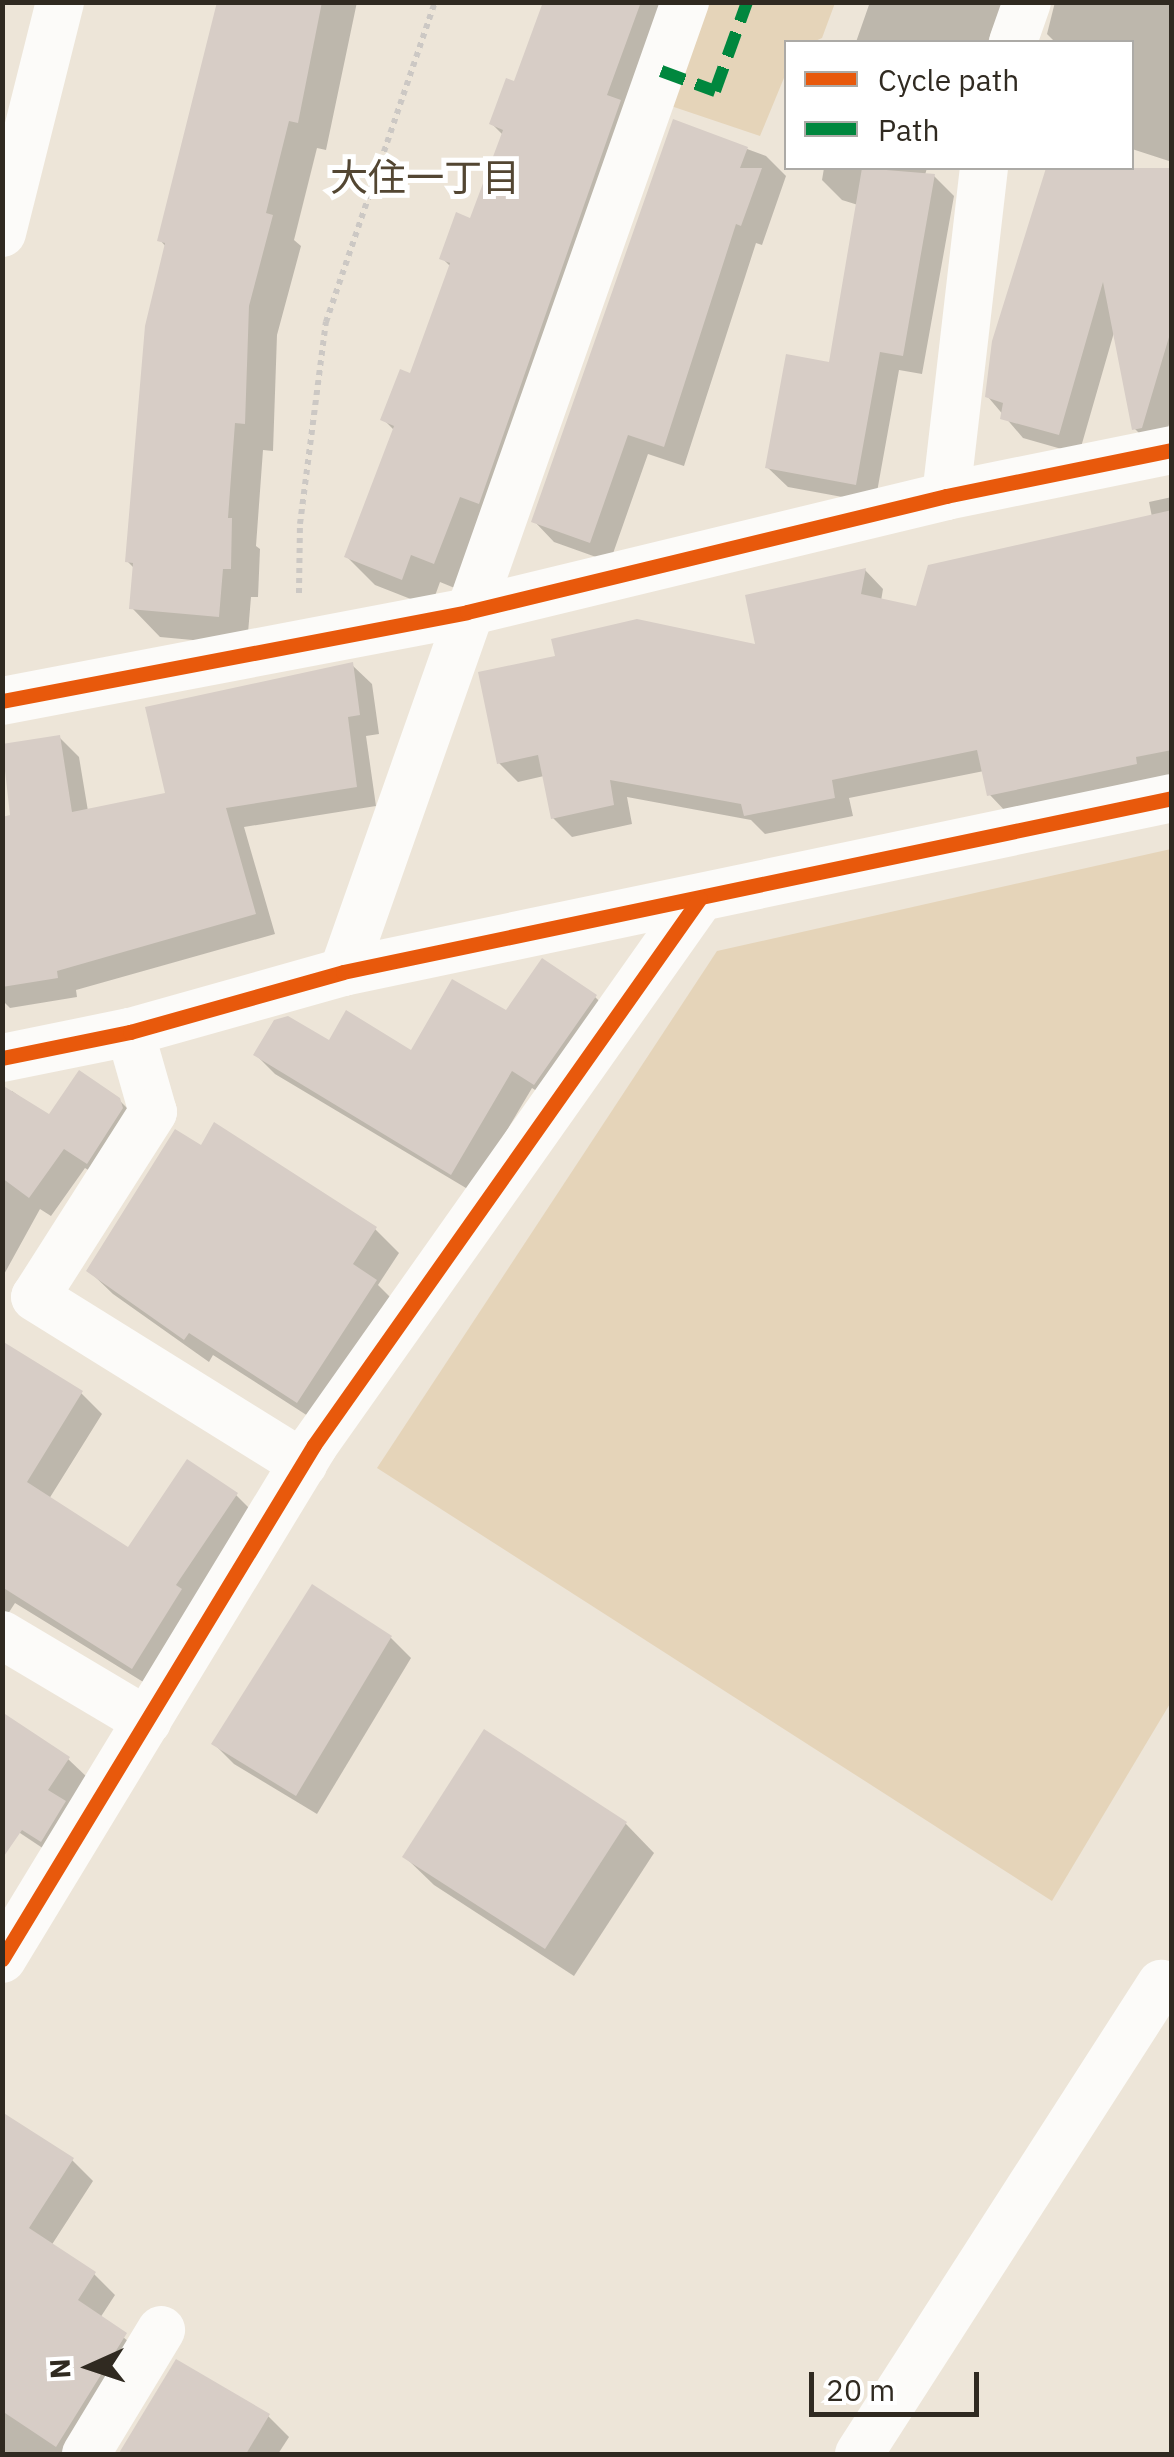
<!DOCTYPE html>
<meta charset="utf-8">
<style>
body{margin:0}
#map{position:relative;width:1174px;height:2457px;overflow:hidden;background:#ede5d8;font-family:"IBM Plex Sans","Noto Sans JP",sans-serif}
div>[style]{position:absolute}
.green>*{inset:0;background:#e5d4b9}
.shadow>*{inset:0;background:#0003}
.building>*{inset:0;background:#d7cdc6}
.path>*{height:6px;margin-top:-3px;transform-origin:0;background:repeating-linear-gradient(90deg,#ccc8c4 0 5px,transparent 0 10px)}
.street>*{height:48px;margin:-24px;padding:0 24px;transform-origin:24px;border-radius:24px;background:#fcfbf9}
.quiet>*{height:12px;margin-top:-6px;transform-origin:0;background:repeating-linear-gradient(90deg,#00873e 0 25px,transparent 0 37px)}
.cycleway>*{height:15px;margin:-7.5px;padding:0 7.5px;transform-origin:7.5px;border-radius:7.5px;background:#e8590c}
span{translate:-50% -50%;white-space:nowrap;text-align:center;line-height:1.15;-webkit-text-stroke:10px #fff;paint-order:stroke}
.neighbourhood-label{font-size:38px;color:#534632}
.frame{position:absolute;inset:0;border:5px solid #302a21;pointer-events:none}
.legend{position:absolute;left:784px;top:40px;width:350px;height:130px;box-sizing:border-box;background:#fff;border:2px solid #acaaa6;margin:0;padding:12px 18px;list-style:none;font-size:30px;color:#302a21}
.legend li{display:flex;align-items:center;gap:20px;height:50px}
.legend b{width:50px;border:2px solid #acaaa6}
.north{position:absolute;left:40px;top:2317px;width:100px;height:100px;-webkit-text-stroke:8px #fff;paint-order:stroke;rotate:267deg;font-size:28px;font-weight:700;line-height:40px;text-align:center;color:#302a21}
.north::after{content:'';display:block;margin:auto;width:35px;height:45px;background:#302a21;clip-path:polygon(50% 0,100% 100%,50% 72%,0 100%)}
.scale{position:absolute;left:809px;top:2372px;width:170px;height:45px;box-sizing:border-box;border:5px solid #302a21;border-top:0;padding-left:12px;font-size:30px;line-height:35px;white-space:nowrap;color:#302a21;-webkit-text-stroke:8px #fff;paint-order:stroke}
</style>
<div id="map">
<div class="green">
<i style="clip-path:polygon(705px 3px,835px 3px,822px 38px,813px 42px,786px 42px,786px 73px,760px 136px,668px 105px)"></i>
<i style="clip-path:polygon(1171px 849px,1171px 1702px,1052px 1901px,377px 1468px,717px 951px)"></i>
</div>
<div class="shadow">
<i style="clip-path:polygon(220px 2px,357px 2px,326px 150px,317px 148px,294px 240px,301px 246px,277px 335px,273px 451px,263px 450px,256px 546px,260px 549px,258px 597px,251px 597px,247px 645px,160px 637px,132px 608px,135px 569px,127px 561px,167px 248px,160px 240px)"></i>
<i style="clip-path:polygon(541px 2px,679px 2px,462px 591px,440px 582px,431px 607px,375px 585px,346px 556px,395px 431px,383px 419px,412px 376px,451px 267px,442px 258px,472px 221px,503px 135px,492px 124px,516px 85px,544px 6px)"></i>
<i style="clip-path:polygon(870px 2px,1027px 2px,993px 28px,988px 42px,856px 42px)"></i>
<i style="clip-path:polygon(1055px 2px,1172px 2px,1172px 162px,1132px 149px,1132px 42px,1055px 42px,1047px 34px)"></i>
<i style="clip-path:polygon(674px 122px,766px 156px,786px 176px,762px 245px,756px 243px,684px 466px,648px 454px,610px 562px,554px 542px,534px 521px)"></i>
<i style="clip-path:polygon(824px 168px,927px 168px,925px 175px,934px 176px,954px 196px,922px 374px,899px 370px,875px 503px,788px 487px,768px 468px,831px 365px,858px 205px,842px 200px,822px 180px)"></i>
<i style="clip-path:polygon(1172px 200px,1172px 414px,1162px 448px,1155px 449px,1135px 429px,1115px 329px,1079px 454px,1023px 438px,988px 397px)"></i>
<i style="clip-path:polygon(1172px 497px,1172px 775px,1008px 814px,990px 795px,984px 771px,849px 798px,853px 816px,765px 834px,751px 820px,627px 797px,632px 824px,572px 837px,553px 818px,544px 776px,518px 782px,499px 763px,759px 647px,865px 570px,883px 589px,881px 601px,918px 609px,1152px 517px,1149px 502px)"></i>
<i style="clip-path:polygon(352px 665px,372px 684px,379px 734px,366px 736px,376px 806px,244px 827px,275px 934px,76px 990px,77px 997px,10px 1008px,2px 1000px,2px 819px,13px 817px,2px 747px,59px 737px,79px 757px,88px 811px,168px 795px)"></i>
<i style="clip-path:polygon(595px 997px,614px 1015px,554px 1102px,532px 1088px,471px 1191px,275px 1074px,256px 1055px,330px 1043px,412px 1053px,507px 1014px)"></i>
<i style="clip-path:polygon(12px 1091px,49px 1118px,119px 1100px,141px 1122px,109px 1183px,85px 1168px,51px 1216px,40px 1209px,2px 1278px,2px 1104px)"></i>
<i style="clip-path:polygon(202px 1149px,375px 1229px,399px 1253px,378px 1285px,399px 1306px,322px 1425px,213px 1355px,209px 1362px,113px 1294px,89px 1271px)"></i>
<i style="clip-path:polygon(2px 1344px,81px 1393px,102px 1414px,49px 1499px,128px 1550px,236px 1495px,257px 1516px,153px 1688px,15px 1603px,2px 1623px)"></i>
<i style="clip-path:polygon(313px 1588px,391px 1638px,411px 1658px,317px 1814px,234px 1764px,214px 1744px)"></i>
<i style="clip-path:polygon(485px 1733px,626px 1824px,654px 1853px,574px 1976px,434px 1885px,405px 1857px)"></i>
<i style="clip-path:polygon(68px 1759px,89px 1779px,62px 1861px,2px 1821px)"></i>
<i style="clip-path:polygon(2px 2122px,72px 2160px,93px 2181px,51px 2246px,94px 2274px,115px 2295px,100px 2318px,146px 2356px,87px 2454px,2px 2454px)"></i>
<i style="clip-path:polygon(177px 2362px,268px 2416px,289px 2437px,278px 2454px,121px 2454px)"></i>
</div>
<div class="building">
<i style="clip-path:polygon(217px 2px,322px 2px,298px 123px,289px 121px,266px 213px,273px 215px,249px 306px,245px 424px,235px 423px,228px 518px,232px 518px,231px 569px,223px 569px,219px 617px,129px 609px,133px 563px,125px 562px,145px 326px,165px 243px,157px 241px)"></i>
<i style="clip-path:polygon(543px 2px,641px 2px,607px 95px,621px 100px,479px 504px,460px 497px,434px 564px,411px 555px,402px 580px,344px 557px,394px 426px,380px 420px,400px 369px,410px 373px,450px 263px,439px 259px,456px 212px,470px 218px,503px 130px,489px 124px,506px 78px,514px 81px)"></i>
<i style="clip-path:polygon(673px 119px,748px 147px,740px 168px,762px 168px,741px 226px,736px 224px,664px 447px,628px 435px,590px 543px,531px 522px)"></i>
<i style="clip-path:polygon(862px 168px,935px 174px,903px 356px,880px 352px,856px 485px,765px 468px,786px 354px,829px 362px)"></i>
<i style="clip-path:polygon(1046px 168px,1172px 168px,1172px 327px,1142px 428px,1132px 430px,1103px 282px,1059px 435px,1000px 419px,1003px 403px,985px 397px,992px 341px)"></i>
<i style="clip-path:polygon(1172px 510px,1172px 750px,1136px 757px,1137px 764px,987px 796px,977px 750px,832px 780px,835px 798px,744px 816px,741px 804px,610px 780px,614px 805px,551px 819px,538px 755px,497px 764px,478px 672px,555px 656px,551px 639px,637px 619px,755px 644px,745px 595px,866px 568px,861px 594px,916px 606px,928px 565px)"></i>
<i style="clip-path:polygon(353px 662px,360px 715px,348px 717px,357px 787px,226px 808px,256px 914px,57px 971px,58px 978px,2px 987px,2px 817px,10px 815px,2px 744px,60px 735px,72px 812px,165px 793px,145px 707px)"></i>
<i style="clip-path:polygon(542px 958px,597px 995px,534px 1085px,512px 1071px,451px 1175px,253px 1055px,274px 1020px,288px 1016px,329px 1040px,346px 1010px,411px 1050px,452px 979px,506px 1010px)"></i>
<i style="clip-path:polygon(79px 1070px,120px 1098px,123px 1108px,87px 1164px,64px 1149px,29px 1198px,2px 1178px,2px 1085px,49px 1114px)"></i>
<i style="clip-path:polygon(214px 1122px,377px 1227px,353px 1264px,377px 1280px,297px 1403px,189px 1333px,184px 1340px,86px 1271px,175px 1129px,201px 1145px)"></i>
<i style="clip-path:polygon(2px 1341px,83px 1391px,27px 1482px,128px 1547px,187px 1459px,238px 1493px,176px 1585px,182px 1589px,132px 1669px,2px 1587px)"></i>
<i style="clip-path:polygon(312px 1584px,392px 1636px,296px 1796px,211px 1744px)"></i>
<i style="clip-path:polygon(2px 1712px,70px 1757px,48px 1790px,66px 1801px,41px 1842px,22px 1830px,2px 1859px)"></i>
<i style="clip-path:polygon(484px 1729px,627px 1822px,545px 1949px,402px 1857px)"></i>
<i style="clip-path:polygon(2px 2112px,74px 2158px,29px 2228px,96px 2272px,78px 2300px,127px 2333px,56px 2447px,2px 2411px)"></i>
<i style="clip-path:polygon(176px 2359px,270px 2414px,246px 2454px,119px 2453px)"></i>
</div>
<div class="path">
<i style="left:299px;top:593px;width:69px;rotate:-89.2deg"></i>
<i style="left:300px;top:524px;width:204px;rotate:-82.7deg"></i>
<i style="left:326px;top:322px;width:338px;rotate:-71.2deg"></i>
</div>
<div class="street">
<i style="left:1013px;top:42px;width:42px;rotate:-70.7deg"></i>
<i style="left:2px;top:233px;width:238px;rotate:-75.9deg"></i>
<i style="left:946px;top:496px;width:330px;rotate:-83.4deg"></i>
<i style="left:2px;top:701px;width:473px;rotate:-10.8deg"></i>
<i style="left:467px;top:612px;width:493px;rotate:-13.6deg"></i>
<i style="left:946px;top:496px;width:231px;rotate:-11.5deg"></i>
<i style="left:343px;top:972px;width:1029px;rotate:-70.58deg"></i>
<i style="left:130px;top:1032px;width:83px;rotate:74deg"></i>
<i style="left:153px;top:1112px;width:219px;rotate:122.5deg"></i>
<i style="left:35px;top:1297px;width:316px;rotate:31.9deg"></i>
<i style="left:2px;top:1058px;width:131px;rotate:-11.5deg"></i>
<i style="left:130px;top:1032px;width:221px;rotate:-15.7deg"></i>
<i style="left:343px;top:972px;width:847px;rotate:-11.85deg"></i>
<i style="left:2px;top:1635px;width:169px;rotate:30.7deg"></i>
<i style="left:2px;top:1959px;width:601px;rotate:-58.74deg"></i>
<i style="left:314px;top:1445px;width:669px;rotate:-54.79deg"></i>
<i style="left:86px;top:2454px;width:145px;rotate:-58.8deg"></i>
<i style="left:859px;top:2454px;width:559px;rotate:-57.28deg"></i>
</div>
<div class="quiet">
<i style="left:661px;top:71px;width:58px;rotate:20.3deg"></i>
<i style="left:715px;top:91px;width:95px;rotate:-70.2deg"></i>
</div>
<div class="cycleway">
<i style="left:2px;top:701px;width:473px;rotate:-10.8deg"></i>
<i style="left:467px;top:612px;width:493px;rotate:-13.6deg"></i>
<i style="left:946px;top:496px;width:231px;rotate:-11.5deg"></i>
<i style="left:2px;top:1058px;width:131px;rotate:-11.5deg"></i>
<i style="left:130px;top:1032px;width:221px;rotate:-15.7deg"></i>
<i style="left:343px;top:972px;width:847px;rotate:-11.85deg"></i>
<i style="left:2px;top:1959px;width:601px;rotate:-58.74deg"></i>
<i style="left:314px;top:1445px;width:669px;rotate:-54.79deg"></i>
</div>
<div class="neighbourhood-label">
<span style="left:425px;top:177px">大住一丁目</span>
</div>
<div class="frame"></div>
<ul class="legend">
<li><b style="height:12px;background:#e8590c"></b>Cycle path</li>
<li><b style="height:12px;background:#00873e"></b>Path</li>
</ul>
<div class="north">N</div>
<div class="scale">20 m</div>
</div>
